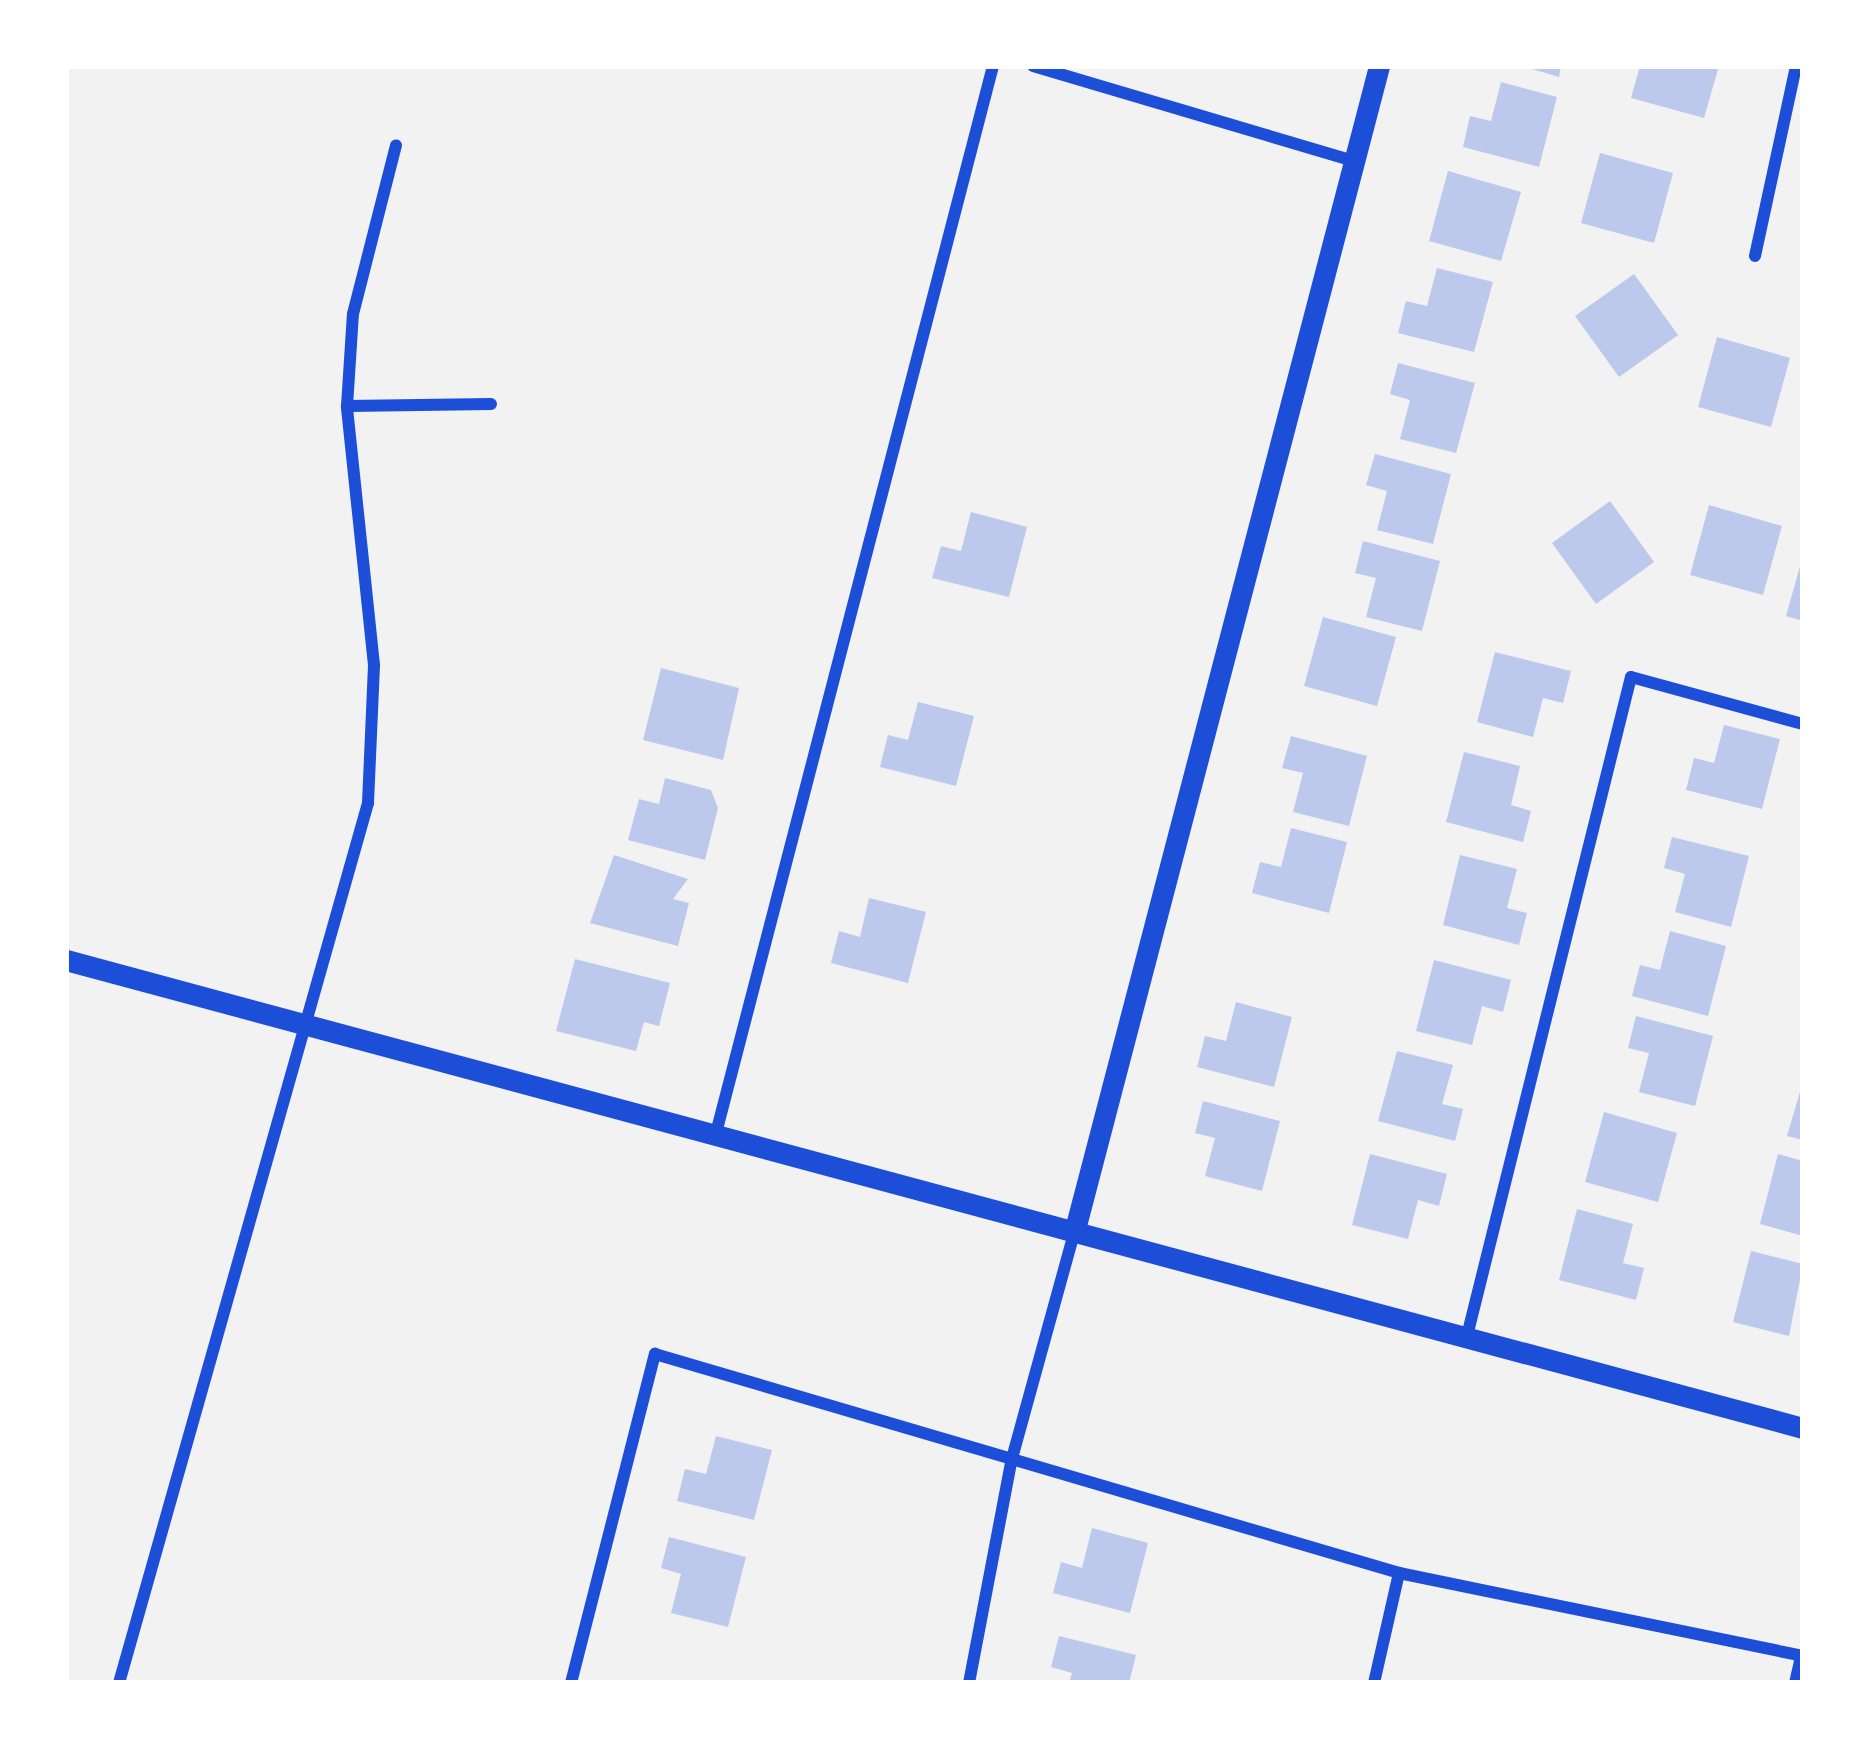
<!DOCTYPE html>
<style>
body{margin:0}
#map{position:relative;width:1869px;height:1749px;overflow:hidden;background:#f2f2f2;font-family:"Source Sans 3",sans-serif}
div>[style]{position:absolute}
.building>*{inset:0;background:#bdc9ec}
.minor>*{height:12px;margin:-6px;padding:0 6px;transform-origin:6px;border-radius:6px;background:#1d4ed8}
.tertiary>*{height:21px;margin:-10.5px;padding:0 10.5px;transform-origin:10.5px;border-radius:10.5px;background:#1d4ed8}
span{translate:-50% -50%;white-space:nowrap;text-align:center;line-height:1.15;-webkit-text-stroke:9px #fff;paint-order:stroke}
.frame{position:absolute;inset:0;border:69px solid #fff;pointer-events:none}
</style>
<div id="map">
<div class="building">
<i style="clip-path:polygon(1522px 66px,1561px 66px,1559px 77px)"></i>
<i style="clip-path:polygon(1640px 66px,1719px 66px,1704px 118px,1631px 98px)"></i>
<i style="clip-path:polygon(1501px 82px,1557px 97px,1539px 167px,1463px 147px,1470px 116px,1491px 121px)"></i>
<i style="clip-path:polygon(1600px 153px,1673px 173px,1654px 243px,1581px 223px)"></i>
<i style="clip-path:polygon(1448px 171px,1521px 192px,1501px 261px,1429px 241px)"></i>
<i style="clip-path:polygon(1437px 268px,1493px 282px,1474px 352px,1398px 333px,1406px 301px,1427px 306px)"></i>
<i style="clip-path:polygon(1634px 274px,1678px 335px,1619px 377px,1575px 316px)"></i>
<i style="clip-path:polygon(1717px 337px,1790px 358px,1771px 427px,1698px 407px)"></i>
<i style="clip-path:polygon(1398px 363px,1475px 383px,1456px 453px,1400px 439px,1410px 400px,1390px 394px)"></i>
<i style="clip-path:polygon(1375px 454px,1451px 474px,1433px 544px,1377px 530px,1387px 491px,1366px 485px)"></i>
<i style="clip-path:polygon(1610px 501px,1654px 562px,1596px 604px,1552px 543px)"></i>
<i style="clip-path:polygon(1709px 505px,1782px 526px,1763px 595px,1690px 575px)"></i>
<i style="clip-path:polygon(971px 512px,1027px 527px,1009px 597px,932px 578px,941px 546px,961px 551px)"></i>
<i style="clip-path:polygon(1363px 541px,1440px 561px,1422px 631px,1366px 617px,1376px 578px,1355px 573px)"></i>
<i style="clip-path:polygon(1802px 559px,1803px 559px,1803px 621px,1786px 616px)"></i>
<i style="clip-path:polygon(1323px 617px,1396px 637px,1377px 706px,1304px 686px)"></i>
<i style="clip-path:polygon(1495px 652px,1571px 671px,1563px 703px,1543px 698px,1533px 737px,1477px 722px)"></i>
<i style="clip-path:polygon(661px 668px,739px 688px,723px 760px,643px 740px)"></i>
<i style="clip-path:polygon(918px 702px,974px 716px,956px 786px,880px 767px,888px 735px,908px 740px)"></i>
<i style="clip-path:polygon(1724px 725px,1780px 739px,1762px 809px,1686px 790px,1694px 758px,1714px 763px)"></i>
<i style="clip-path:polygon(1291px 736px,1367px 756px,1349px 826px,1293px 812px,1303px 773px,1282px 768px)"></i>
<i style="clip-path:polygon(1464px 752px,1520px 766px,1511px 805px,1531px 811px,1523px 842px,1446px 822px)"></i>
<i style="clip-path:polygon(665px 778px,711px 790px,718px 808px,705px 860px,628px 840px,639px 799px,659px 804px)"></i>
<i style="clip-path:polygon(1291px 828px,1347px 842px,1329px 913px,1252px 893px,1260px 862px,1281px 867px)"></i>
<i style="clip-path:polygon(1672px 837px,1749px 856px,1731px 927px,1675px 912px,1685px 874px,1664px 868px)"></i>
<i style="clip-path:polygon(614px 855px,688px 879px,673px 899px,689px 903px,678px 946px,590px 923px)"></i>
<i style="clip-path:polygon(1460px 855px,1517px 869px,1507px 908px,1527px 913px,1519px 945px,1443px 925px)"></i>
<i style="clip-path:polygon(869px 898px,926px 912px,908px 983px,831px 963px,839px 931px,860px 937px)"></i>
<i style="clip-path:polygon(1670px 931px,1726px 946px,1708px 1016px,1632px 996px,1640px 965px,1660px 970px)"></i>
<i style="clip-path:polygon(575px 959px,670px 983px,659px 1026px,644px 1022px,636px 1051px,556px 1031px)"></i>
<i style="clip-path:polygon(1434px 960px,1511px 980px,1503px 1012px,1482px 1006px,1472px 1045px,1416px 1031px)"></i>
<i style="clip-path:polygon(1236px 1002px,1292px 1017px,1274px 1087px,1197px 1067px,1205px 1036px,1226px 1041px)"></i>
<i style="clip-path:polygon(1636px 1016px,1713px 1036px,1695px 1106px,1639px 1092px,1649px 1053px,1628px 1048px)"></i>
<i style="clip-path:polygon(1397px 1051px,1453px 1065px,1442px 1104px,1463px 1109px,1455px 1141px,1378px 1121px)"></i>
<i style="clip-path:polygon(1802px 1085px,1803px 1086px,1803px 1140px,1787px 1136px)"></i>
<i style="clip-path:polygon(1203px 1101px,1280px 1121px,1262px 1191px,1205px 1176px,1215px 1138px,1195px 1133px)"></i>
<i style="clip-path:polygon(1604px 1112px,1677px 1133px,1658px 1202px,1585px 1182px)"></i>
<i style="clip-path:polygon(1370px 1154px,1447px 1174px,1439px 1206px,1418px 1200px,1408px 1239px,1352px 1225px)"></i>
<i style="clip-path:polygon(1778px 1154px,1803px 1161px,1803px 1236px,1760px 1224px)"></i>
<i style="clip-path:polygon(1577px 1209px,1633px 1224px,1623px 1263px,1644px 1268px,1636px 1300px,1559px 1280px)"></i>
<i style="clip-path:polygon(1751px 1251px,1803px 1264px,1789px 1336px,1733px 1322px)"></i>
<i style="clip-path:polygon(716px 1436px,772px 1450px,754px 1520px,677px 1501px,685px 1469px,706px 1474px)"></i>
<i style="clip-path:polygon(1092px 1528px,1148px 1543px,1130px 1613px,1053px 1593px,1061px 1562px,1082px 1568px)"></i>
<i style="clip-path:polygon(669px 1537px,746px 1557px,728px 1627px,671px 1613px,681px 1574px,661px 1568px)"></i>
<i style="clip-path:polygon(1059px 1636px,1136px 1655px,1129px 1683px,1069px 1683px,1072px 1673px,1051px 1667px)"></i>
</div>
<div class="minor">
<i style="left:1033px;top:66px;width:338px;rotate:16.5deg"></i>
<i style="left:1755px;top:256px;width:194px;rotate:-77.8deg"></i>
<i style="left:347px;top:406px;width:144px;rotate:-0.8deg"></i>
<i style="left:715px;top:1137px;width:1106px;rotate:-75.45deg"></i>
<i style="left:1467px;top:1336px;width:679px;rotate:-76.03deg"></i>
<i style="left:1631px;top:677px;width:178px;rotate:15.3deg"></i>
<i style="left:119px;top:1683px;width:915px;rotate:-74.2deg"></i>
<i style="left:368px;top:803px;width:138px;rotate:-87.5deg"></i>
<i style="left:374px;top:665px;width:260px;rotate:-96deg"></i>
<i style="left:347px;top:406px;width:92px;rotate:-86.3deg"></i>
<i style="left:353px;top:314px;width:174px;rotate:-75.7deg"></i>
<i style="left:571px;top:1683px;width:340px;rotate:-75.7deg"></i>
<i style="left:655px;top:1354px;width:776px;rotate:16.4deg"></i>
<i style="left:1399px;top:1573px;width:412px;rotate:11.6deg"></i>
<i style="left:969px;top:1683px;width:225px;rotate:-79.2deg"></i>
<i style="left:1011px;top:1462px;width:238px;rotate:-74.6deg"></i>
<i style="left:1374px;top:1683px;width:113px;rotate:-77.2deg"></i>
<i style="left:1795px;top:1683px;width:28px;rotate:-77deg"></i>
</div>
<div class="tertiary">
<i style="left:66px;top:960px;width:1799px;rotate:15.08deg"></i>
<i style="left:1074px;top:1233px;width:1206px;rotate:-75.35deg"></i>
</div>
<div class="frame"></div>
</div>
